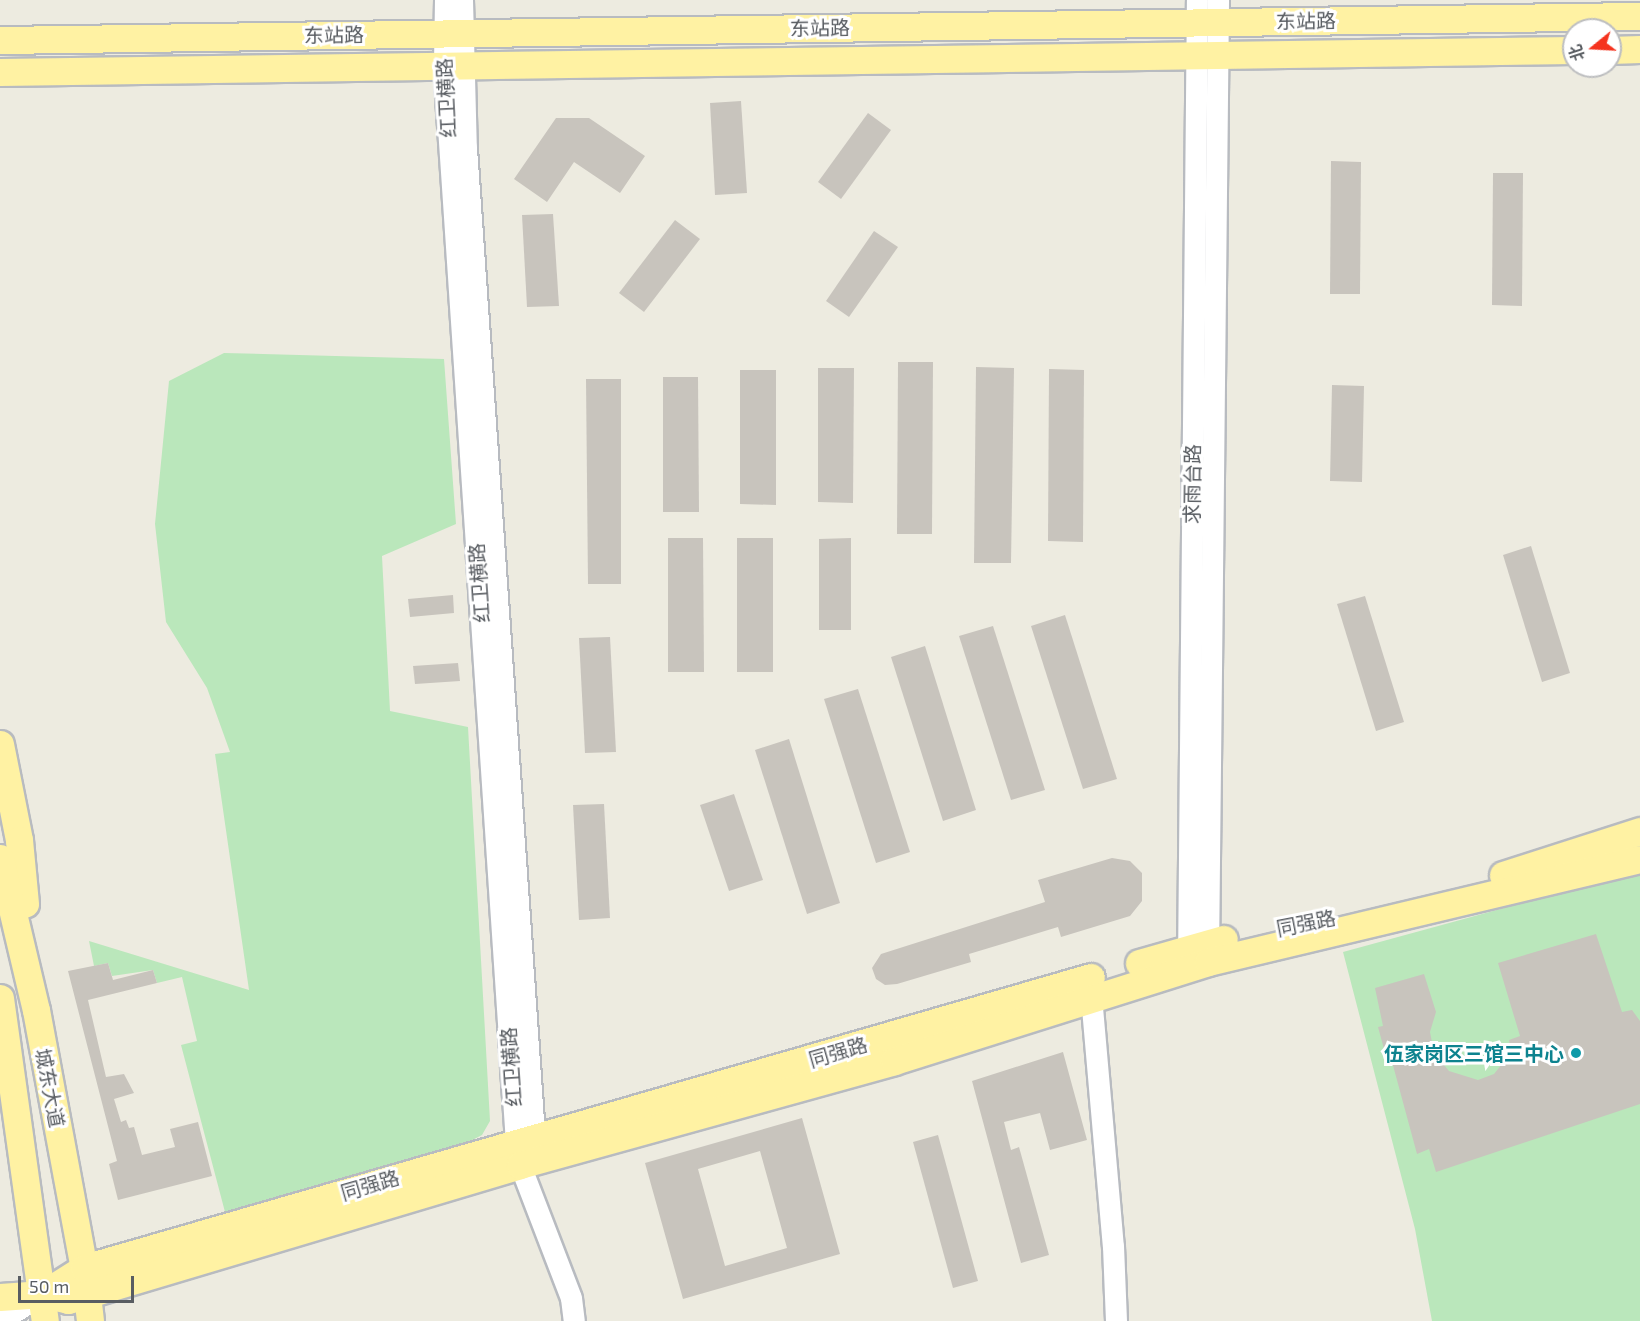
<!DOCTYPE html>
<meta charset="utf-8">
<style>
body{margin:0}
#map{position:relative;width:1640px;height:1321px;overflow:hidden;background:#edebe0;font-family:"Exo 2","Noto Sans SC",sans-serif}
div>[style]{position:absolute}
.green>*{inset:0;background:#bae7bb}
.building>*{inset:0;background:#c8c4bd}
.roads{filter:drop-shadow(2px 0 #b8bbc0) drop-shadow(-2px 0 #b8bbc0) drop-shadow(0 2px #b8bbc0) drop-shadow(0 -2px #b8bbc0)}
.minor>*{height:21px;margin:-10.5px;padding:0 10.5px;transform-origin:10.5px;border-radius:10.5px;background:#fff}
.major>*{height:27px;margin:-13.5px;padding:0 13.5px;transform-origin:13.5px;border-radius:13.5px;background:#fff2a3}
.dots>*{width:16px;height:16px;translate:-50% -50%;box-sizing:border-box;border:3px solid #fff;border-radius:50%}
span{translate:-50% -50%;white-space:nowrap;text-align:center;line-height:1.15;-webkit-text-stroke:6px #fff;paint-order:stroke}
.street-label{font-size:20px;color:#595d62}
.culture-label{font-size:20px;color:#0d838f;font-weight:700}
.right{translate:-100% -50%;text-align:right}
.north{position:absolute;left:1562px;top:18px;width:60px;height:60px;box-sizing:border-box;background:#fff;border:2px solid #bdbec0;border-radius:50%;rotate:252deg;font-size:16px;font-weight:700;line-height:24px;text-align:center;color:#595d62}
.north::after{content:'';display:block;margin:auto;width:21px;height:27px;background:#f5331e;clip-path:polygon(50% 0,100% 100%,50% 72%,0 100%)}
.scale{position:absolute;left:18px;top:1276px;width:116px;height:27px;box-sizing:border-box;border:3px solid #595d62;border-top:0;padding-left:8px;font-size:18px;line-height:21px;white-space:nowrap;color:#595d62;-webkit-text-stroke:4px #fff;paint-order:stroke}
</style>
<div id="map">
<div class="green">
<i style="clip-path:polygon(224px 353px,444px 359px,456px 524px,382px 556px,390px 711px,468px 727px,490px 1121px,482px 1135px,459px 1147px,225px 1212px,181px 1045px,197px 1041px,182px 977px,157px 983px,153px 970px,112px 976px,108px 963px,94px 966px,89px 941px,249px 990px,215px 754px,230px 752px,207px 688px,166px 622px,155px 524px,169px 381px)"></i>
<i style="clip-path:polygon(1640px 871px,1640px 1321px,1432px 1321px,1415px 1229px,1343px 952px)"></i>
</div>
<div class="building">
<i style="clip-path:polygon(741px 101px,747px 193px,715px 195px,710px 103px)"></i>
<i style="clip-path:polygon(868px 113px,891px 130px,841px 199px,818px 182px)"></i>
<i style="clip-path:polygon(556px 118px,589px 118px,645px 156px,620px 193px,574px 162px,547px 202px,514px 179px)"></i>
<i style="clip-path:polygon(1331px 161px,1361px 162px,1360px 294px,1330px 294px)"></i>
<i style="clip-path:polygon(1493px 173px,1523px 173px,1522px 306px,1492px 305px)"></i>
<i style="clip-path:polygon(553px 214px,559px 306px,527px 307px,522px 215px)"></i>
<i style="clip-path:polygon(675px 220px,700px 239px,644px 312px,619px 293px)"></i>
<i style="clip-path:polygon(874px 231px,898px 247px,849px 317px,826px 301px)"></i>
<i style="clip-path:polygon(898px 362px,933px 362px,932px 534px,897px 534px)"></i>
<i style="clip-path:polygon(976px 367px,1014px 368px,1011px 563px,974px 563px)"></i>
<i style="clip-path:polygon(818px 368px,854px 368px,853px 503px,818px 502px)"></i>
<i style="clip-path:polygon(1049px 369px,1084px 370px,1083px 542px,1048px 541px)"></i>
<i style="clip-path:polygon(740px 370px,776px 370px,776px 505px,740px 504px)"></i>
<i style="clip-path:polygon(663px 377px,698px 377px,699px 512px,663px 512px)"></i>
<i style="clip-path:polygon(586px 379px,621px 379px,621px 584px,588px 584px)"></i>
<i style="clip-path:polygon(1332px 385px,1364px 386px,1362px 482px,1330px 481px)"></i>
<i style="clip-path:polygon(668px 538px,703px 538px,704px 672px,668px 672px)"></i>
<i style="clip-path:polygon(737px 538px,773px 538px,773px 672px,737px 672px)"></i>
<i style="clip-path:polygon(851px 538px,851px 630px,819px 630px,819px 539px)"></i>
<i style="clip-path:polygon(1531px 546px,1570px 673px,1542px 682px,1503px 555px)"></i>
<i style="clip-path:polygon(453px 595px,454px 613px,410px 617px,408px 599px)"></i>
<i style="clip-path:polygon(1365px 596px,1404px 722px,1376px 731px,1337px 604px)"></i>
<i style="clip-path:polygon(1065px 615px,1117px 779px,1083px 789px,1031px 626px)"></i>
<i style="clip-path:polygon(993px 626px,1045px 790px,1011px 800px,959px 636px)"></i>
<i style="clip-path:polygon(610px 637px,616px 752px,585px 753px,579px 638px)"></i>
<i style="clip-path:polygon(925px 646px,976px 810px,943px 821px,891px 657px)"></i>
<i style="clip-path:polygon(458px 663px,460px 681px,415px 684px,413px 666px)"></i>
<i style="clip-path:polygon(858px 689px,910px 852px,876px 863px,824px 699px)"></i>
<i style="clip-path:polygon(789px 739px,840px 903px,807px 914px,755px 750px)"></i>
<i style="clip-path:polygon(734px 794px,763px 880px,729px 891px,700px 805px)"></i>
<i style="clip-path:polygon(604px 804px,610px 918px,579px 920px,573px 805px)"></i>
<i style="clip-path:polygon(1112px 858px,1130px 861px,1142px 873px,1142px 901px,1130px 916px,1061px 937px,1058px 927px,969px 954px,971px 962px,897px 984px,885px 985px,876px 979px,872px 968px,881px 954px,1045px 902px,1038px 880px)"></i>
<i style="clip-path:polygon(1596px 934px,1622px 1012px,1632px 1010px,1640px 1021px,1640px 1104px,1436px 1172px,1429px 1149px,1417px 1154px,1391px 1058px,1387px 1060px,1378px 1027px,1383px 1026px,1375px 988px,1424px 974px,1436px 1012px,1430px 1032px,1434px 1053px,1449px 1071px,1478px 1080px,1494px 1074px,1511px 1053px,1509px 1040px,1520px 1036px,1498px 963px)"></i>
<i style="clip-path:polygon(108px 963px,113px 980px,153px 970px,157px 983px,88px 1000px,106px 1077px,124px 1074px,134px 1093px,114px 1099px,121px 1122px,126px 1120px,129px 1128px,134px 1127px,142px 1155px,175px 1147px,170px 1129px,198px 1122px,212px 1176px,118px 1200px,109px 1164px,117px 1161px,68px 971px)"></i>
<i style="clip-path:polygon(1063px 1052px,1087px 1140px,1050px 1150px,1040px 1113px,1004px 1122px,1011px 1150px,1019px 1147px,1049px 1255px,1021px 1263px,972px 1081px)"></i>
<i style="clip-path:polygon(evenodd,802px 1118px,840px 1254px,683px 1299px,645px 1163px,802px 1118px,760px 1151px,787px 1248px,725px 1266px,698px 1169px,760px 1151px)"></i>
<i style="clip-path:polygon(938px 1135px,978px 1281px,953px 1288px,913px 1142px)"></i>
</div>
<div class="roads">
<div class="minor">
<i style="left:445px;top:0;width:67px;rotate:90.9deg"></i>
<i style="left:444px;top:67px;width:1077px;rotate:86.17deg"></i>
<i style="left:516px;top:1142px;width:23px;rotate:80deg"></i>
<i style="left:520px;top:1165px;width:142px;rotate:69deg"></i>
<i style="left:571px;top:1298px;width:23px;rotate:83deg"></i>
<i style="left:462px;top:0;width:148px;rotate:88.5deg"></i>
<i style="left:466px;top:148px;width:1005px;rotate:86.06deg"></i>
<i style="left:1208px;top:956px;width:956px;rotate:-89.4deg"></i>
<i style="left:1188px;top:965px;width:965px;rotate:-89.47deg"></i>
<i style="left:1091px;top:996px;width:251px;rotate:85deg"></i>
<i style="left:1113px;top:1246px;width:75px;rotate:87.7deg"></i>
<i style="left:0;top:1321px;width:50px;rotate:-32.7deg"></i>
</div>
<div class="major">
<i style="left:0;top:40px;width:1640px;rotate:-0.84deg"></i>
<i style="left:1610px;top:50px;width:30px;rotate:-2deg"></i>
<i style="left:0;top:72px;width:1574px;rotate:-0.8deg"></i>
<i style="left:0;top:744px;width:98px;rotate:78.8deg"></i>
<i style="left:19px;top:840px;width:64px;rotate:84.6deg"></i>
<i style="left:0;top:858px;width:156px;rotate:76.7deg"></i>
<i style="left:36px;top:1010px;width:262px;rotate:79.5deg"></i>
<i style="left:84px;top:1268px;width:53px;rotate:83.5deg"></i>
<i style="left:1503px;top:875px;width:144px;rotate:-17.8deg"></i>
<i style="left:1139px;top:963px;width:88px;rotate:-15.8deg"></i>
<i style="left:0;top:998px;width:326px;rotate:82.1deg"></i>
<i style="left:43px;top:1294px;width:49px;rotate:-32.4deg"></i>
<i style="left:84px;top:1268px;width:1048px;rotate:-16.12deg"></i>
<i style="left:0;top:1297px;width:43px;rotate:-4deg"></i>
<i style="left:43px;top:1294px;width:26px;rotate:13deg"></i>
<i style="left:68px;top:1300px;width:472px;rotate:-16.6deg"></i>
<i style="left:520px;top:1165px;width:388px;rotate:-15.5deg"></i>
<i style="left:894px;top:1061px;width:329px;rotate:-17.5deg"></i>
<i style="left:1208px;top:962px;width:444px;rotate:-13.4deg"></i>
</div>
</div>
<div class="dots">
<i style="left:1576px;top:1053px;background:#0f9aa8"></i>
</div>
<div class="street-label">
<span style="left:1306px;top:21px;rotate:-1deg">东站路</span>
<span style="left:820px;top:28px;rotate:-1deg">东站路</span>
<span style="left:334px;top:35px;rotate:-1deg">东站路</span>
<span style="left:446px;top:98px;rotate:-93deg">红卫横路</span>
<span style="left:1192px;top:484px;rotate:-89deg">求雨台路</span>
<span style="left:479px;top:583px;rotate:-94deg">红卫横路</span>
<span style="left:1306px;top:923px;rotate:-11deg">同强路</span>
<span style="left:838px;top:1052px;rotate:-16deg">同强路</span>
<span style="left:511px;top:1067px;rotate:-94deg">红卫横路</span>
<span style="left:50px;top:1088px;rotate:79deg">城东大道</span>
<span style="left:370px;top:1185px;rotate:-16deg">同强路</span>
</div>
<div class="culture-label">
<span class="right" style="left:1564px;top:1053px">伍家岗区三馆三中心</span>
</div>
<div class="north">北</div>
<div class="scale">50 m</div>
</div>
